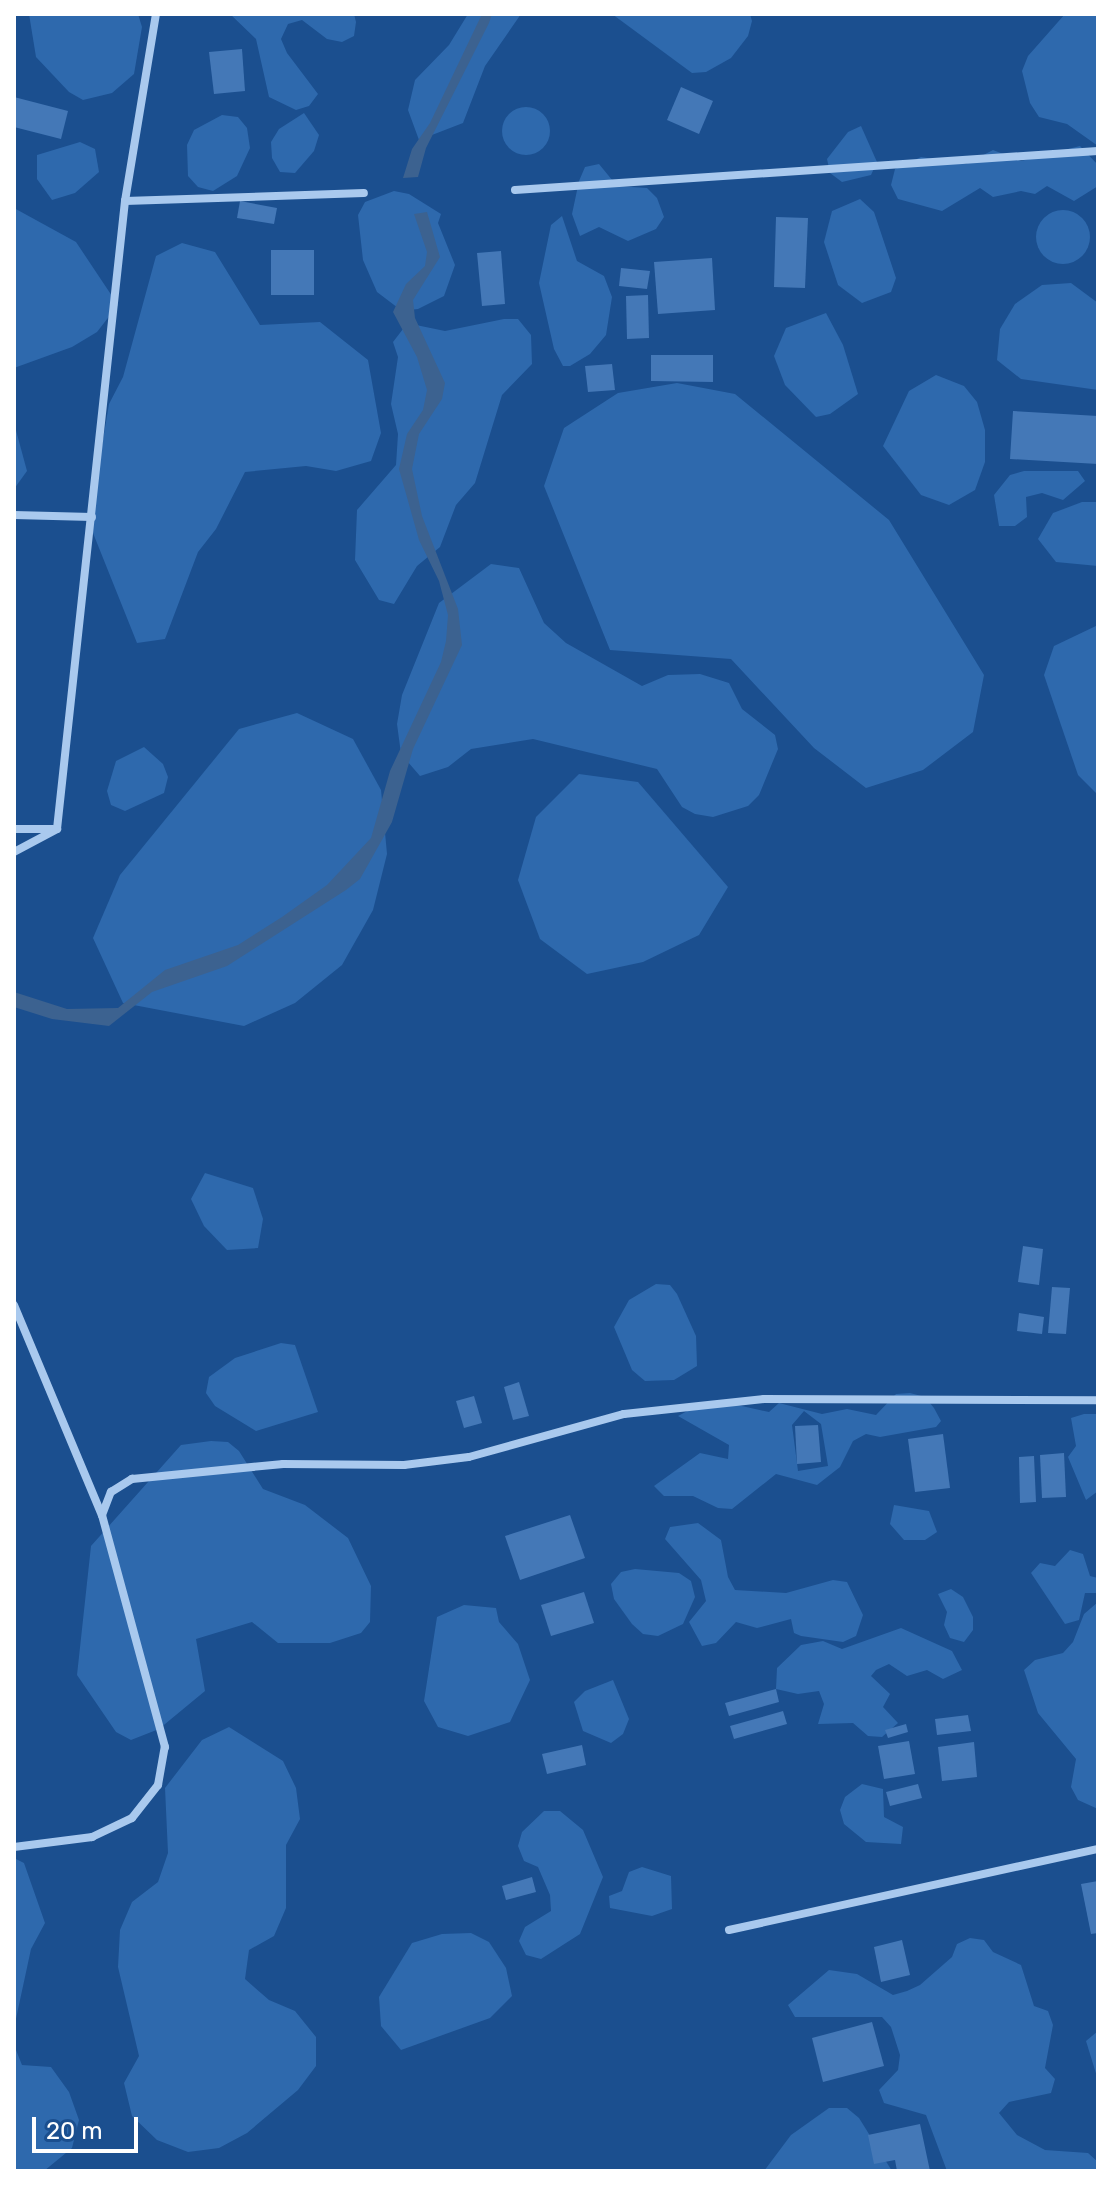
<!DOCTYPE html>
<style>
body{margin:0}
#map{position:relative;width:1112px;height:2185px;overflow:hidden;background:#1b4f8f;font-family:Rubik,sans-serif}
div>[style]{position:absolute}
.green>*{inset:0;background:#2e69ad}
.round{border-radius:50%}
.water>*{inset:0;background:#3c6290}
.building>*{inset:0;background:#4478b7}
.minor>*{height:8px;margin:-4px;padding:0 4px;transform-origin:4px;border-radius:4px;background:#a9c9ee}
span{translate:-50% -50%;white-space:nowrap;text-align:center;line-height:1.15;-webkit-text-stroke:8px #1b4f8f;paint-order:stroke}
.frame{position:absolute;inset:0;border:16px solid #fff;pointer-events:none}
.scale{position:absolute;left:32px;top:2117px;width:106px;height:36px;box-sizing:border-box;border:4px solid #fff;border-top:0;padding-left:10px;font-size:24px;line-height:28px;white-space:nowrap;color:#fff;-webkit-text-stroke:6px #1b4f8f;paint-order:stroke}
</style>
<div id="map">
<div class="green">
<i style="clip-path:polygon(29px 14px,138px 14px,142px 27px,134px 74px,112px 93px,83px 100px,69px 92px,36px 57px)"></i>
<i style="clip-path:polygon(230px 14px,354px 14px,356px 22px,354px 36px,342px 42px,327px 39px,302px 20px,288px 24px,281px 39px,287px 53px,318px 94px,309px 106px,296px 110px,269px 97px,256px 39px)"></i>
<i style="clip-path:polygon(468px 14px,521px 14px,485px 66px,463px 123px,419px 140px,408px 110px,415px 80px,449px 45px)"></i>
<i style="clip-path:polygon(612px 14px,750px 14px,752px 21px,748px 36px,731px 58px,706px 72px,692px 73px)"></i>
<i style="clip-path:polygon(1065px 14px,1098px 14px,1098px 146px,1067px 124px,1039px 117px,1030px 103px,1022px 71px,1028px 56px)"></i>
<i class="round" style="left:502px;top:107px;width:48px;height:48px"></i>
<i style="clip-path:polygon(304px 113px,319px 135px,314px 151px,295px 173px,280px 172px,272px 158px,271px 142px,279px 129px)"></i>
<i style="clip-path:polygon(222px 115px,238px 117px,247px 128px,250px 148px,237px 176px,213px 191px,198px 187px,188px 176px,187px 145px,194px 130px)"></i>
<i style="clip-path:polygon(861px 126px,877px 162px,871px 175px,842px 182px,830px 173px,827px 159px,848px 132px)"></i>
<i style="clip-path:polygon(80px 142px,95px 149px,99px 172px,75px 193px,52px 200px,37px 179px,37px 155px)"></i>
<i style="clip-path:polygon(1080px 146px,1098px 165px,1098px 186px,1074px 201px,1047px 186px,1035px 194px,1021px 191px,993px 197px,980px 188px,942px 211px,898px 199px,891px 185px,895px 169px,921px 157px,966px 164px,993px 150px,1021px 161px)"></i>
<i style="clip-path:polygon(599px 164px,617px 186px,647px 188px,657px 198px,664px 217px,656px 229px,628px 241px,599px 227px,580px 236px,572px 214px,579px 181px,585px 167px)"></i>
<i style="clip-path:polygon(394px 191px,409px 194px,441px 214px,438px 223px,455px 265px,444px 296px,418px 309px,402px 311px,377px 292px,363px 260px,358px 215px,365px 202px)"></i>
<i style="clip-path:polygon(860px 199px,874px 212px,896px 278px,891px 292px,862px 303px,838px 285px,824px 242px,832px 211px)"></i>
<i style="clip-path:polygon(14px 208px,76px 242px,118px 305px,97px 332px,72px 347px,14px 368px)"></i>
<i class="round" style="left:1036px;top:210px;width:54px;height:54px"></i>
<i style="clip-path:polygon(562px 216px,577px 261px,604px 276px,612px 297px,606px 335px,590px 354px,570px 366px,563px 366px,554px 349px,539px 283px,551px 225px)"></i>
<i style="clip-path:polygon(182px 243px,215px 252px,260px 325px,320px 322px,368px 360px,381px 433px,371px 461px,336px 471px,306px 466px,245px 472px,216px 529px,198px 552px,165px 639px,137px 643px,89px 523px,109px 404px,123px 377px,156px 256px)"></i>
<i style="clip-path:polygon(1071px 283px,1098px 303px,1098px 390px,1021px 379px,997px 360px,1000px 329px,1015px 304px,1042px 285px)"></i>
<i style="clip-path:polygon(826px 313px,843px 345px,858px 394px,830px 414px,816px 417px,785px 385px,774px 356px,786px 328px)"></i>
<i style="clip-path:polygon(504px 319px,518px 319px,531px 335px,532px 364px,502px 395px,475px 483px,456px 505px,440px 547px,417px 566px,394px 604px,379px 600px,355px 560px,357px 510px,396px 465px,398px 434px,391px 404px,398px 357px,393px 342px,403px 329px,416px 325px,445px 331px)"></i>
<i style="clip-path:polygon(936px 375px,964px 386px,977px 402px,985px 430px,985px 462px,975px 490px,949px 505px,921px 495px,883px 446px,909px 391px)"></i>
<i style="clip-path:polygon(677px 383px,735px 394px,889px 520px,984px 675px,973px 732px,923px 770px,866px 788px,814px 748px,731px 659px,610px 650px,544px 486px,564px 428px,618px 393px)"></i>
<i style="clip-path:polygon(14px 423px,27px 471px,14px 489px)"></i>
<i style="clip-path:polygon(1024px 471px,1078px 471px,1085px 481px,1063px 500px,1042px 493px,1026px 497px,1027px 517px,1015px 526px,999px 526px,994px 495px,1010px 475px)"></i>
<i style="clip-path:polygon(1082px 502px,1098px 502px,1098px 566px,1056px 562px,1038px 539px,1053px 513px)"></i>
<i style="clip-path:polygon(491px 564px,519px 568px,544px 623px,566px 643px,642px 686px,668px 675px,700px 674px,729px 683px,742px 709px,775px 735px,778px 749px,759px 795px,748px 806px,713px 817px,695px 814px,682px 807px,657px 769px,533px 739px,471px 749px,448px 767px,420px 776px,401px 754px,397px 724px,402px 695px,439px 603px)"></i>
<i style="clip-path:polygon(1098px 625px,1098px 795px,1078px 775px,1044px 675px,1054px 646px)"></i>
<i style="clip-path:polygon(297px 713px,353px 739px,381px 790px,387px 854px,373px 910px,342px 965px,295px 1003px,244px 1026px,123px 1003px,93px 938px,120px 875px,239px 729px)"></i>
<i style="clip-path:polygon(144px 747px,163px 764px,168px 777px,164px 793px,125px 811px,111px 805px,107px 791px,116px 761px)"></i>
<i style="clip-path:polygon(579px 774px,638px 782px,728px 887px,699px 935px,643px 962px,587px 974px,540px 939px,518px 880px,536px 817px)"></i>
<i style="clip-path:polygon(205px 1173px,253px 1188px,263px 1219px,258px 1248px,227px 1250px,204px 1226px,191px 1199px)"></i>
<i style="clip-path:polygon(656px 1284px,670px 1285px,677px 1294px,696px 1336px,697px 1366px,674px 1380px,645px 1381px,632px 1370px,614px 1327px,629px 1300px)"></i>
<i style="clip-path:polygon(281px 1343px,295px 1345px,318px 1412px,256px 1431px,215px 1406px,206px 1393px,209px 1377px,235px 1358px)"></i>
<i style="clip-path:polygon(evenodd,910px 1393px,925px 1397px,934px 1408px,941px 1421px,936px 1427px,880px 1437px,866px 1434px,853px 1441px,840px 1467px,817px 1485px,776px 1474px,732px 1509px,718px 1508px,693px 1496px,664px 1496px,654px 1486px,700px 1453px,728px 1459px,729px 1445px,678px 1416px,691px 1409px,733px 1404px,769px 1412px,779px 1403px,822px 1414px,847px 1409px,876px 1415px,896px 1394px,910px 1393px,804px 1411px,821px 1424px,828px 1466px,798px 1471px,792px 1425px,804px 1411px)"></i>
<i style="clip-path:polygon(1084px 1414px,1098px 1414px,1098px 1491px,1086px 1500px,1068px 1457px,1076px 1446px,1071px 1418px)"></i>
<i style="clip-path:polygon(211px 1441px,228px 1442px,239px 1451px,263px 1489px,305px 1505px,348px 1538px,371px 1586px,370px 1622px,361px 1633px,330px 1643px,278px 1643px,252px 1622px,196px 1639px,205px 1691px,159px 1729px,131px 1740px,116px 1732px,77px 1675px,91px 1546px,181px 1445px)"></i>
<i style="clip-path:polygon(894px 1505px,929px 1511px,937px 1532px,925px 1540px,904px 1540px,890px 1524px)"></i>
<i style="clip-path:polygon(698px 1523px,721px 1540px,728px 1577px,735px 1590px,786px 1593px,833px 1580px,847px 1582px,863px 1615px,856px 1636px,843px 1642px,801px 1636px,794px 1633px,791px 1619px,757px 1628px,736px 1622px,716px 1643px,702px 1646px,689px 1622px,706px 1601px,701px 1580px,665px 1539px,670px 1527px)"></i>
<i style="clip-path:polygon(1070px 1550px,1083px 1554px,1090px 1576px,1098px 1578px,1098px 1593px,1085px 1593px,1079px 1620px,1065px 1624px,1031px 1573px,1040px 1563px,1055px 1566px)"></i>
<i style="clip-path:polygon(635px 1569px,679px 1573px,691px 1581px,695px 1597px,683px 1624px,658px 1636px,643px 1634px,632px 1624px,614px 1599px,611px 1584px,621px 1572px)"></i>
<i style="clip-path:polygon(951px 1589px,963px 1597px,973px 1617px,973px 1630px,964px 1642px,950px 1638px,944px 1625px,947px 1612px,938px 1594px)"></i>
<i style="clip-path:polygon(1098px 1602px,1098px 1809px,1078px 1800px,1071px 1787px,1076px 1759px,1038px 1713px,1024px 1670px,1035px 1660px,1063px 1653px,1073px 1642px,1084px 1614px)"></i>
<i style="clip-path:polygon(464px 1605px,496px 1608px,499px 1622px,518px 1644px,530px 1680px,510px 1722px,468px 1736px,438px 1727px,424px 1701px,437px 1617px)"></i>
<i style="clip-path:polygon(901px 1628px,952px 1651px,962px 1670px,943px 1679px,927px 1670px,907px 1676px,889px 1664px,876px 1670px,871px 1676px,890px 1694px,883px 1707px,898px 1723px,882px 1737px,868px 1736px,853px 1723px,818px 1724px,824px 1704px,819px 1691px,798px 1694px,776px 1689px,777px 1668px,801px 1645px,823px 1641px,842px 1649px)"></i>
<i style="clip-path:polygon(613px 1680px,629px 1719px,623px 1734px,611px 1743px,583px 1731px,574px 1702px,585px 1691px)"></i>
<i style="clip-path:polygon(229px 1727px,283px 1761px,296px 1788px,300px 1819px,286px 1845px,286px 1908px,274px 1936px,249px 1950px,245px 1979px,269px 2000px,295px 2011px,316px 2037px,316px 2066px,298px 2090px,247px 2133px,219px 2148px,188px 2152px,157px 2140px,132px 2116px,124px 2083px,139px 2056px,118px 1967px,120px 1930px,132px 1902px,158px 1882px,168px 1853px,165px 1788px,202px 1740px)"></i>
<i style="clip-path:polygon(862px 1784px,883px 1789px,884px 1817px,903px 1827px,901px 1844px,866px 1842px,844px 1824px,840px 1810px,845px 1797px)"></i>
<i style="clip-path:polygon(544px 1811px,560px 1811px,583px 1830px,603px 1877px,580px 1934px,541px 1959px,526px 1955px,519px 1941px,525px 1927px,551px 1911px,550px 1895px,538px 1867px,524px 1861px,518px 1846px,522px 1832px)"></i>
<i style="clip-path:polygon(14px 1858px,24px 1863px,45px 1923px,31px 1949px,14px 2028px)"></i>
<i style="clip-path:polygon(642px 1867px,671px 1876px,672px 1909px,652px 1916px,610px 1908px,609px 1896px,622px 1891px,629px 1872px)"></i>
<i style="clip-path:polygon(471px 1933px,489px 1942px,506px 1968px,512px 1996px,490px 2018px,401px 2050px,381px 2026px,379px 1997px,412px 1943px,442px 1934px)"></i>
<i style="clip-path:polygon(970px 1938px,984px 1940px,993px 1952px,1021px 1965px,1034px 2006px,1048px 2011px,1053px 2025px,1045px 2068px,1055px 2079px,1051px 2093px,1009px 2102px,999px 2113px,1017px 2135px,1045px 2150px,1088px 2153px,1098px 2162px,1098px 2171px,947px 2171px,926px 2115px,884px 2103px,879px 2090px,898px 2070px,900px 2055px,891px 2027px,882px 2017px,795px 2017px,788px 2005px,829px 1970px,857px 1974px,893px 1995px,907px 1991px,920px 1985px,952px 1957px,957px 1944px)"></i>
<i style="clip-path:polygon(1098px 2031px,1098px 2080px,1086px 2041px)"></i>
<i style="clip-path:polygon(14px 2045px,22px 2065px,51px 2067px,69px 2092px,79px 2120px,72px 2148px,44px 2171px,14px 2171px)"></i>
<i style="clip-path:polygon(829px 2108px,847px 2108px,859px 2118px,892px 2171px,764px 2171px,791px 2135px)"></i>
</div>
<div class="water">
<i style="clip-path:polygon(482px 14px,492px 14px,489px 23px,426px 148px,418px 177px,403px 178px,412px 149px,430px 123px)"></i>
<i style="clip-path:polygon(427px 212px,440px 257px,413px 300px,415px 318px,445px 383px,442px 399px,419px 434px,412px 469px,422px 516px,458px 609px,462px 645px,413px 749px,392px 822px,360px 879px,346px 890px,227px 966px,152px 992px,109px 1026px,52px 1019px,14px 1007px,14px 992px,67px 1009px,118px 1008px,165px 970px,238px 945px,282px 917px,327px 885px,371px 838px,390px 771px,441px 662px,446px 641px,448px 615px,439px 581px,419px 540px,399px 469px,407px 434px,423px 410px,427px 390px,417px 357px,393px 312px,406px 284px,425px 266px,427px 252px,414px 214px)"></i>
</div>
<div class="building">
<i style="clip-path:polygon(242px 49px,245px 91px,214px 94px,209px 52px)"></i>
<i style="clip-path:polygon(681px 87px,713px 101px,699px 134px,667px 120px)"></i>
<i style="clip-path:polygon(14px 97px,68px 111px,61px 139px,14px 127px)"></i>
<i style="clip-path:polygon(240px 201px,277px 208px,274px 224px,237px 218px)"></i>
<i style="clip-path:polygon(776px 217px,808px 218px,805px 288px,774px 287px)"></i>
<i style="clip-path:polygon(271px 250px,314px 250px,314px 295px,271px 295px)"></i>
<i style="clip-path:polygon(501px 251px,505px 304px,482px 306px,477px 253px)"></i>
<i style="clip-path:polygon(712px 258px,715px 310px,658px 314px,654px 262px)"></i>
<i style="clip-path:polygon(621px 268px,650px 271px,647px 289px,619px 286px)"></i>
<i style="clip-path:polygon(648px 295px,649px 338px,627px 339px,626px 296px)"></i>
<i style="clip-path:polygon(651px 355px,713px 355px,713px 382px,651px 381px)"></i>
<i style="clip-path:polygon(612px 364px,615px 390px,588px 392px,585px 366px)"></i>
<i style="clip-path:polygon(1013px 411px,1098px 416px,1098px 464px,1010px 459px)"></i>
<i style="clip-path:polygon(1023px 1246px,1043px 1249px,1039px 1285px,1018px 1282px)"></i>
<i style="clip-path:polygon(1052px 1287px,1070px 1288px,1066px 1334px,1048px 1333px)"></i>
<i style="clip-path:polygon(1019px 1313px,1044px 1317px,1042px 1334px,1017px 1331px)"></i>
<i style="clip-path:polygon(519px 1382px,529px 1416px,513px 1420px,504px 1387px)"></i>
<i style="clip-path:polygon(474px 1396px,482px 1423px,464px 1428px,456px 1401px)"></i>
<i style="clip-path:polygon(818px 1425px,821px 1462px,797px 1464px,795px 1426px)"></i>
<i style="clip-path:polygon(943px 1434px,950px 1488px,915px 1492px,908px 1439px)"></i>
<i style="clip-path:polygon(1064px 1453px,1066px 1497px,1042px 1498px,1040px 1455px)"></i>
<i style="clip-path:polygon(1034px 1456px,1036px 1502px,1020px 1503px,1019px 1457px)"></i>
<i style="clip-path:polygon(570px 1515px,585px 1558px,520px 1580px,505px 1536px)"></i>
<i style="clip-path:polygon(584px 1592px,594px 1623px,551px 1636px,541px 1605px)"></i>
<i style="clip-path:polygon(776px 1689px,779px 1702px,729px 1716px,725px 1703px)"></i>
<i style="clip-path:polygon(783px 1711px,787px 1724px,734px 1739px,730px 1726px)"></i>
<i style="clip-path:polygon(968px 1715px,971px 1731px,937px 1735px,935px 1719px)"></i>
<i style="clip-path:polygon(906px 1724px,908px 1732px,888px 1738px,885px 1730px)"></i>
<i style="clip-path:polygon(909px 1741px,915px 1774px,884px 1779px,878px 1746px)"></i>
<i style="clip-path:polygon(974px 1742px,977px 1777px,942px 1781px,938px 1747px)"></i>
<i style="clip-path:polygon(582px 1745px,586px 1765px,547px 1774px,542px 1754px)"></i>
<i style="clip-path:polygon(918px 1784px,922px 1798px,890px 1806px,886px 1792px)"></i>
<i style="clip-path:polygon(532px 1877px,536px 1892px,506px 1900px,502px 1886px)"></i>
<i style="clip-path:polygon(1098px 1881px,1098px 1933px,1091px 1934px,1081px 1884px)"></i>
<i style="clip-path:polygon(902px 1940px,910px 1975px,881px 1982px,874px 1947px)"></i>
<i style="clip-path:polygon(872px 2022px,884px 2066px,823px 2082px,812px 2038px)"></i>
<i style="clip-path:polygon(920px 2124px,930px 2171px,897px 2171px,895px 2160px,874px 2164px,868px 2135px)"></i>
</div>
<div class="minor">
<i style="left:515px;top:190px;width:584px;rotate:-3.83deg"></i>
<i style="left:125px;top:201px;width:239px;rotate:-1.9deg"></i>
<i style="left:14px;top:515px;width:78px;rotate:1.5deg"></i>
<i style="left:14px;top:829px;width:39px"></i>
<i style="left:57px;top:829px;width:632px;rotate:-83.82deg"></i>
<i style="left:125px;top:201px;width:190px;rotate:-80.6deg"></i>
<i style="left:14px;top:852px;width:49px;rotate:-28.1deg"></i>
<i style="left:14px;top:1305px;width:228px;rotate:67.3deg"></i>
<i style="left:14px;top:1847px;width:79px;rotate:-7.3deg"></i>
<i style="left:92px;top:1837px;width:44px;rotate:-25.4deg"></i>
<i style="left:132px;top:1818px;width:42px;rotate:-51.8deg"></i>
<i style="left:158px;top:1785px;width:39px;rotate:-80deg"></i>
<i style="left:165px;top:1747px;width:240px;rotate:-105.2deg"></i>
<i style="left:102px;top:1515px;width:25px;rotate:-69deg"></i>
<i style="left:111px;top:1492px;width:25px;rotate:-32deg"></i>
<i style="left:132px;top:1479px;width:152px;rotate:-5.7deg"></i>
<i style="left:283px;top:1464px;width:121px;rotate:0.5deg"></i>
<i style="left:404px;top:1465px;width:65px;rotate:-7deg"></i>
<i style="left:469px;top:1457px;width:161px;rotate:-15.5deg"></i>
<i style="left:624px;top:1414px;width:141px;rotate:-6.1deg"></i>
<i style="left:764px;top:1399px;width:334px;rotate:0.2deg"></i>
<i style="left:729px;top:1930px;width:378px;rotate:-12.4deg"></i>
</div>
<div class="frame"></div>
<div class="scale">20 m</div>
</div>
